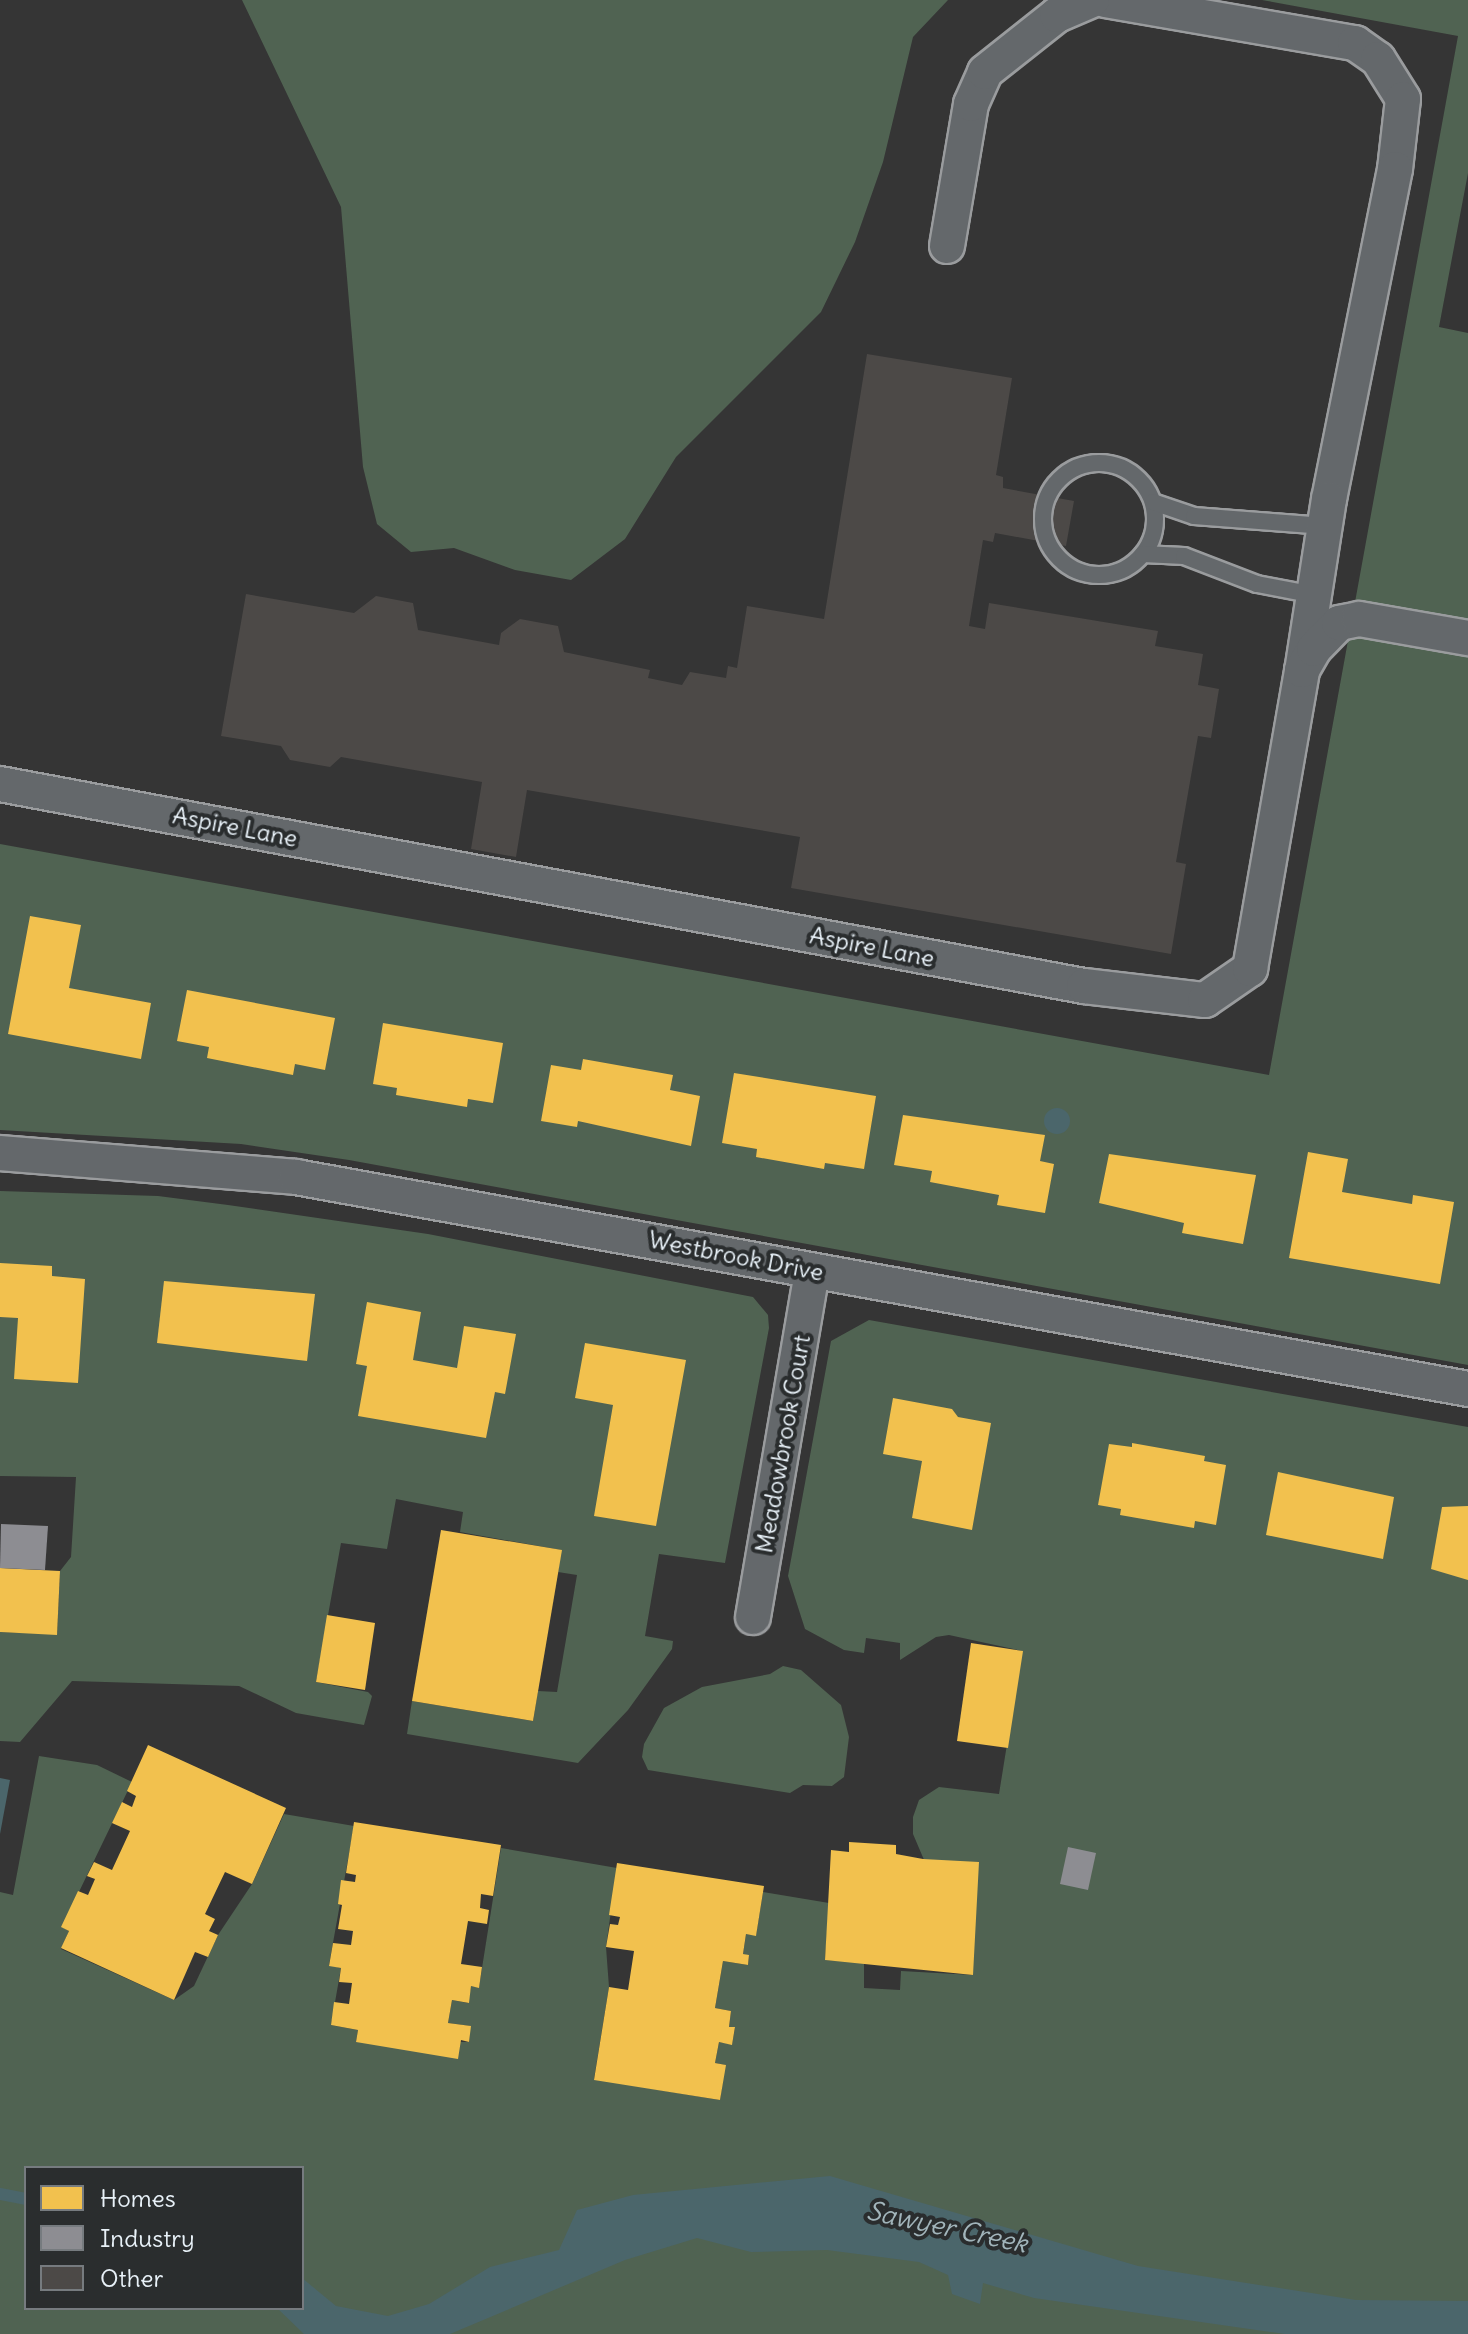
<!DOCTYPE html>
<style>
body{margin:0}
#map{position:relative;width:1468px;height:2334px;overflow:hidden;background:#353535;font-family:Delius,sans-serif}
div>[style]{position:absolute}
.green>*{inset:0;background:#506352}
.water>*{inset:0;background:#4b666b}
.round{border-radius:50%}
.homes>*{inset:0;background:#f2c14e}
.industry>*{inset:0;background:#8d8d92}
.stream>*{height:12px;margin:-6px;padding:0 6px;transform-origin:6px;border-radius:6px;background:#4b666b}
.building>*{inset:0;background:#4c4947}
.roads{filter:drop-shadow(2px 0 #9a9c9e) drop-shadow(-2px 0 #9a9c9e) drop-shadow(0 2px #9a9c9e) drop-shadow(0 -2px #9a9c9e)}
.service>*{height:16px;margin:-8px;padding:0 8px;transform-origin:8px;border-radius:8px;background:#64686b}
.service>.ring{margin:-8px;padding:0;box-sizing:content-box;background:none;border:16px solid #64686b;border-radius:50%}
.minor>*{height:34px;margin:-17px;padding:0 17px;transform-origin:17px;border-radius:17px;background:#64686b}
span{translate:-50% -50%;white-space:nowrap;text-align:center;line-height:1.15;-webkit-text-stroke:8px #2a2d2e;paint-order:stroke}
.street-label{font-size:24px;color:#e8f1f8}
.water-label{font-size:26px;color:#a2b5bb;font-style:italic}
.legend{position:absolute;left:24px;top:2166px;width:280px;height:144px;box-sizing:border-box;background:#2a2d2e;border:2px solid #767b7f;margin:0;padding:10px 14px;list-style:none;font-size:24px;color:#e8f1f8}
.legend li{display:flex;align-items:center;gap:16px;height:40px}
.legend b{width:40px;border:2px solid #767b7f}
</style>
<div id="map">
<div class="green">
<i style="clip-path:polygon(242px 0,948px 0,913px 37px,883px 162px,855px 242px,821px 312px,676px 457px,625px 539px,571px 580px,515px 570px,454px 548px,411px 552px,377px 524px,363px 467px,341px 207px)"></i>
<i style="clip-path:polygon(1262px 0,1468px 0,1468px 173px,1439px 327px,1468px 333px,1468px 1365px,349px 1160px,241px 1144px,0 1130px,0 844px,1269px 1075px,1458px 36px)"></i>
<i style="clip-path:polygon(0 1191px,158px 1196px,228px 1205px,428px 1234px,753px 1297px,768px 1315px,769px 1328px,725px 1563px,659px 1554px,645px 1636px,673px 1641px,672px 1649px,628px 1710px,578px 1763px,407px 1734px,412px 1701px,533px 1721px,538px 1691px,557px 1692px,577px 1575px,558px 1572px,561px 1550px,460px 1532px,463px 1512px,396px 1499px,387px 1549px,341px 1543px,316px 1682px,368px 1692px,372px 1696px,364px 1725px,296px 1713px,239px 1686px,72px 1681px,20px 1742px,0 1741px,0 1632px,57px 1634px,60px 1571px,71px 1557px,76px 1477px,0 1476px)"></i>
<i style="clip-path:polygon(evenodd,869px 1320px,1468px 1427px,1468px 2334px,0 2334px,0 1892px,13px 1895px,39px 1756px,97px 1765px,132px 1782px,62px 1927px,69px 1931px,61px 1949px,174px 2000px,194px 1986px,218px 1935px,252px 1884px,284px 1814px,354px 1826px,329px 1965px,341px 1968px,331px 2025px,358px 2030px,356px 2042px,469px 2042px,470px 2026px,448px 2023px,452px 2000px,468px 2003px,471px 1986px,479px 1987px,501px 1848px,617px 1868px,606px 1947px,609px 1987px,594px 2079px,720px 2100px,725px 2065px,715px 2063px,719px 2042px,732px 2044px,735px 2028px,729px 2027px,731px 2011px,715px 2008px,723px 1961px,748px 1965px,749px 1956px,743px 1954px,746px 1934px,756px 1935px,763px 1892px,829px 1903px,825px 1960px,864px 1962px,864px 1988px,900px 1990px,901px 1971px,973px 1975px,913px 1834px,913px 1817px,919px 1800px,939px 1787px,999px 1794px,1022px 1651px,949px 1635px,936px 1637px,900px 1660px,900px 1643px,866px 1638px,864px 1653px,844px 1650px,805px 1629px,788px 1576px,831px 1341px,869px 1320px,26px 2168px,302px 2168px,302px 2308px,26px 2308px,26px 2168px)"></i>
<i style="clip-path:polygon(783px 1666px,801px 1670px,841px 1705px,849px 1737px,844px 1777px,832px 1786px,803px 1785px,790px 1793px,648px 1770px,642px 1757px,644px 1744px,664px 1708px,702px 1687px,770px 1674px)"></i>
</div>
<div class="water">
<i class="round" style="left:1044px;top:1108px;width:26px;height:26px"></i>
<i style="clip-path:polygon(0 1778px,10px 1780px,0 1834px)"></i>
<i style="clip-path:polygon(830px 2176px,1138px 2266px,1356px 2300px,1468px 2301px,1468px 2334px,1285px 2334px,1034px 2298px,983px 2283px,980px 2304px,952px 2294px,948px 2275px,919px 2262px,827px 2250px,751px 2252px,697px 2238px,625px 2260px,450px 2334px,304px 2334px,277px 2308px,302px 2308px,302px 2278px,336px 2306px,388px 2316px,429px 2304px,490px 2267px,559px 2250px,577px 2210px,633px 2195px)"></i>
</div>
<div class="homes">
<i style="clip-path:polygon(30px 916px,81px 925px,69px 988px,151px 1003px,141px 1059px,8px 1034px)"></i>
<i style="clip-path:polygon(187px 990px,335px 1018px,325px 1070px,295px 1064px,293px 1075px,207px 1058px,209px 1047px,177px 1041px)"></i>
<i style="clip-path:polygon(383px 1023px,503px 1043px,493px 1103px,468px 1099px,467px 1107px,396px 1095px,397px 1088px,373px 1084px)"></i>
<i style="clip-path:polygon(583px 1059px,673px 1075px,670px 1090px,700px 1096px,691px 1146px,578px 1121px,577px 1127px,541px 1121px,551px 1065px,581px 1070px)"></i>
<i style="clip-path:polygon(734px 1073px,876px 1096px,864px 1169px,825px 1163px,824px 1169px,756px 1157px,757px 1149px,722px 1143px)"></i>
<i style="clip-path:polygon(903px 1115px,1045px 1135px,1040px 1161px,1054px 1164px,1045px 1213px,997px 1205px,999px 1195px,930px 1182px,932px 1171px,894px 1165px)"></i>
<i style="clip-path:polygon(1308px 1152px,1348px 1159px,1342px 1192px,1412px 1204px,1413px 1195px,1454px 1202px,1440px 1284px,1289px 1258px)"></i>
<i style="clip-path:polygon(1109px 1154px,1256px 1175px,1243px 1244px,1182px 1233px,1184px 1223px,1099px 1203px)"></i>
<i style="clip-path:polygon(0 1263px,52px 1266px,52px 1276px,85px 1279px,78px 1383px,14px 1379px,18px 1318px,0 1317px)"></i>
<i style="clip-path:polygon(164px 1281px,315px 1294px,307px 1361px,157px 1343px)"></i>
<i style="clip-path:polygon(367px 1302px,421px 1312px,413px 1360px,457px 1368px,464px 1326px,516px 1334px,505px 1394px,495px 1392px,486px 1438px,358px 1416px,367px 1366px,356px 1364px)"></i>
<i style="clip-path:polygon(585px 1343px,686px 1360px,656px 1526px,594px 1516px,613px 1405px,575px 1398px)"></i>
<i style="clip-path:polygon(893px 1398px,952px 1409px,958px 1417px,991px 1423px,972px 1530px,912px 1518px,922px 1461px,883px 1454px)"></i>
<i style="clip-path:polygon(1132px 1443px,1205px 1456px,1204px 1461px,1226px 1465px,1216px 1525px,1195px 1521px,1194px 1528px,1120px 1515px,1121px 1509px,1098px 1505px,1109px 1444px,1132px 1447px)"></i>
<i style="clip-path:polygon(1278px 1472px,1394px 1497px,1383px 1559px,1266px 1535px)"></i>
<i style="clip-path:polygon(1468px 1506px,1468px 1580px,1431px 1569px,1442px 1507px)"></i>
<i style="clip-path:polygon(441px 1530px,562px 1550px,533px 1721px,412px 1701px)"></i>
<i style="clip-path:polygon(0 1568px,60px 1571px,57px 1635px,0 1632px)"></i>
<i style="clip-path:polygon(327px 1615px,375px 1623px,365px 1690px,316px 1682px)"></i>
<i style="clip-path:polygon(971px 1643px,1023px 1651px,1008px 1748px,957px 1741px)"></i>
<i style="clip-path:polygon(148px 1745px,286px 1808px,252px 1884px,225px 1872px,205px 1914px,215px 1919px,209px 1931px,218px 1935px,208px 1957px,195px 1952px,174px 2000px,61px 1948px,69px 1931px,61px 1927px,78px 1891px,88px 1895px,95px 1879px,87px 1876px,94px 1862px,112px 1870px,130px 1831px,112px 1823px,122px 1802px,132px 1807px,136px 1796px,127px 1791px)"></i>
<i style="clip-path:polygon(354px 1822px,501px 1845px,493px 1896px,481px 1894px,480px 1908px,489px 1910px,487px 1924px,468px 1921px,461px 1964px,482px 1967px,479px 1988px,471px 1986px,469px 2003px,452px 2000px,448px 2023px,471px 2026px,469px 2042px,461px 2040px,458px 2059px,356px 2042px,358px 2030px,331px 2025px,334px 2002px,349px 2004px,352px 1983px,339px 1982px,341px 1968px,329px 1966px,333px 1943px,351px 1945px,353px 1931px,338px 1929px,342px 1905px,338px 1904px,341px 1880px,355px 1882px,356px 1875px,346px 1873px)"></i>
<i style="clip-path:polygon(849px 1842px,896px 1845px,896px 1854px,923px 1859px,979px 1862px,973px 1975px,825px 1960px,831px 1850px,849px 1852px)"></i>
<i style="clip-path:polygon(617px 1863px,764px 1886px,756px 1936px,746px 1934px,743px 1954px,749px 1955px,748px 1965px,723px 1961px,715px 2008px,731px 2011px,729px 2027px,735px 2027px,732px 2045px,719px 2042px,715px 2063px,726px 2065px,720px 2100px,594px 2080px,609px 1987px,628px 1990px,634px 1951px,606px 1947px,610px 1924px,618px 1925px,620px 1917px,609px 1915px)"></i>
</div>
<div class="industry">
<i style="clip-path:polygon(1px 1524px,48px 1526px,45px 1570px,0 1568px)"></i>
<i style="clip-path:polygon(1068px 1847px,1096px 1853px,1088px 1890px,1060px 1884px)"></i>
</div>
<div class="stream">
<i style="left:0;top:2194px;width:26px;rotate:11deg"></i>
</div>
<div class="building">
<i style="clip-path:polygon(867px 354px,1012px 378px,996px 475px,1003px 477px,1003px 488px,1074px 501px,1066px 546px,995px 533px,993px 542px,983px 540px,969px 626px,985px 629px,989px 603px,1158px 631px,1155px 646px,1203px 654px,1198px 685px,1219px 689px,1211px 738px,1198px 736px,1176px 862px,1186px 864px,1171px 954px,791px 888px,800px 837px,527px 790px,516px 857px,471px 849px,482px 782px,341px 757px,330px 767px,290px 760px,281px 746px,221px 736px,246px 594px,354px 613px,376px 596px,413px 603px,418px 630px,499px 645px,501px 633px,520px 619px,558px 626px,564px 652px,650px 670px,648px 678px,682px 685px,690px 672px,726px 678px,728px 666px,737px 668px,747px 606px,824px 619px)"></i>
</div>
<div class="roads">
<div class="service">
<i class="ring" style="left:1043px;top:463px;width:96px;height:96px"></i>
<i style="left:1153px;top:502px;width:43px;rotate:18.9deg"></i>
<i style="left:1194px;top:516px;width:131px;rotate:4.4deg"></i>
<i style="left:1143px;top:554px;width:41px;rotate:2.8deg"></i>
<i style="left:1184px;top:556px;width:78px;rotate:21deg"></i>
<i style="left:1257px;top:584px;width:58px;rotate:10.9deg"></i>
</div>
<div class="minor">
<i style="left:1105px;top:0;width:254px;rotate:9.8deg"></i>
<i style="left:1355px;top:43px;width:28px;rotate:35deg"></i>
<i style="left:1378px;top:59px;width:47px;rotate:58deg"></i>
<i style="left:1403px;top:99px;width:70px;rotate:96.5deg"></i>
<i style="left:1395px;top:169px;width:337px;rotate:101.3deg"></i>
<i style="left:1329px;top:499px;width:168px;rotate:98.9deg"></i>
<i style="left:947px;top:246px;width:144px;rotate:-80.4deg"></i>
<i style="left:971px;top:104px;width:35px;rotate:-66deg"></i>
<i style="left:985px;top:72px;width:92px;rotate:-38.4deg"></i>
<i style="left:1057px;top:15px;width:38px;rotate:-23deg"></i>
<i style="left:0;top:784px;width:1103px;rotate:10.56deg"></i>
<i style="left:1084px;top:986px;width:122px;rotate:6.6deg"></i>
<i style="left:1205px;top:1000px;width:55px;rotate:-34.6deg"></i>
<i style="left:1250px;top:969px;width:303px;rotate:-80.1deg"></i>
<i style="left:1302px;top:670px;width:24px;rotate:-60deg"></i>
<i style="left:1314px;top:649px;width:36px;rotate:-46deg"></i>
<i style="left:1339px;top:623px;width:20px;rotate:-11deg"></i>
<i style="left:1359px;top:619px;width:111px;rotate:9.9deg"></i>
<i style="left:0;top:1153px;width:297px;rotate:4.6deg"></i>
<i style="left:296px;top:1177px;width:1191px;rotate:10.25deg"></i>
<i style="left:753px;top:1617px;width:351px;rotate:-80.3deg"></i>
</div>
</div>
<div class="street-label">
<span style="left:235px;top:827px;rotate:11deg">Aspire Lane</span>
<span style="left:872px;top:947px;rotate:11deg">Aspire Lane</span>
<span style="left:736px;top:1256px;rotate:11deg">Westbrook Drive</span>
<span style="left:783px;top:1444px;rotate:-80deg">Meadowbrook Court</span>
</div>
<div class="water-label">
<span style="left:947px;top:2227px;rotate:12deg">Sawyer Creek</span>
</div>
<ul class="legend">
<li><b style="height:22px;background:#f2c14e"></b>Homes</li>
<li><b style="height:22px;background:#8d8d92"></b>Industry</li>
<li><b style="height:22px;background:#4c4947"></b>Other</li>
</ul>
</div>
